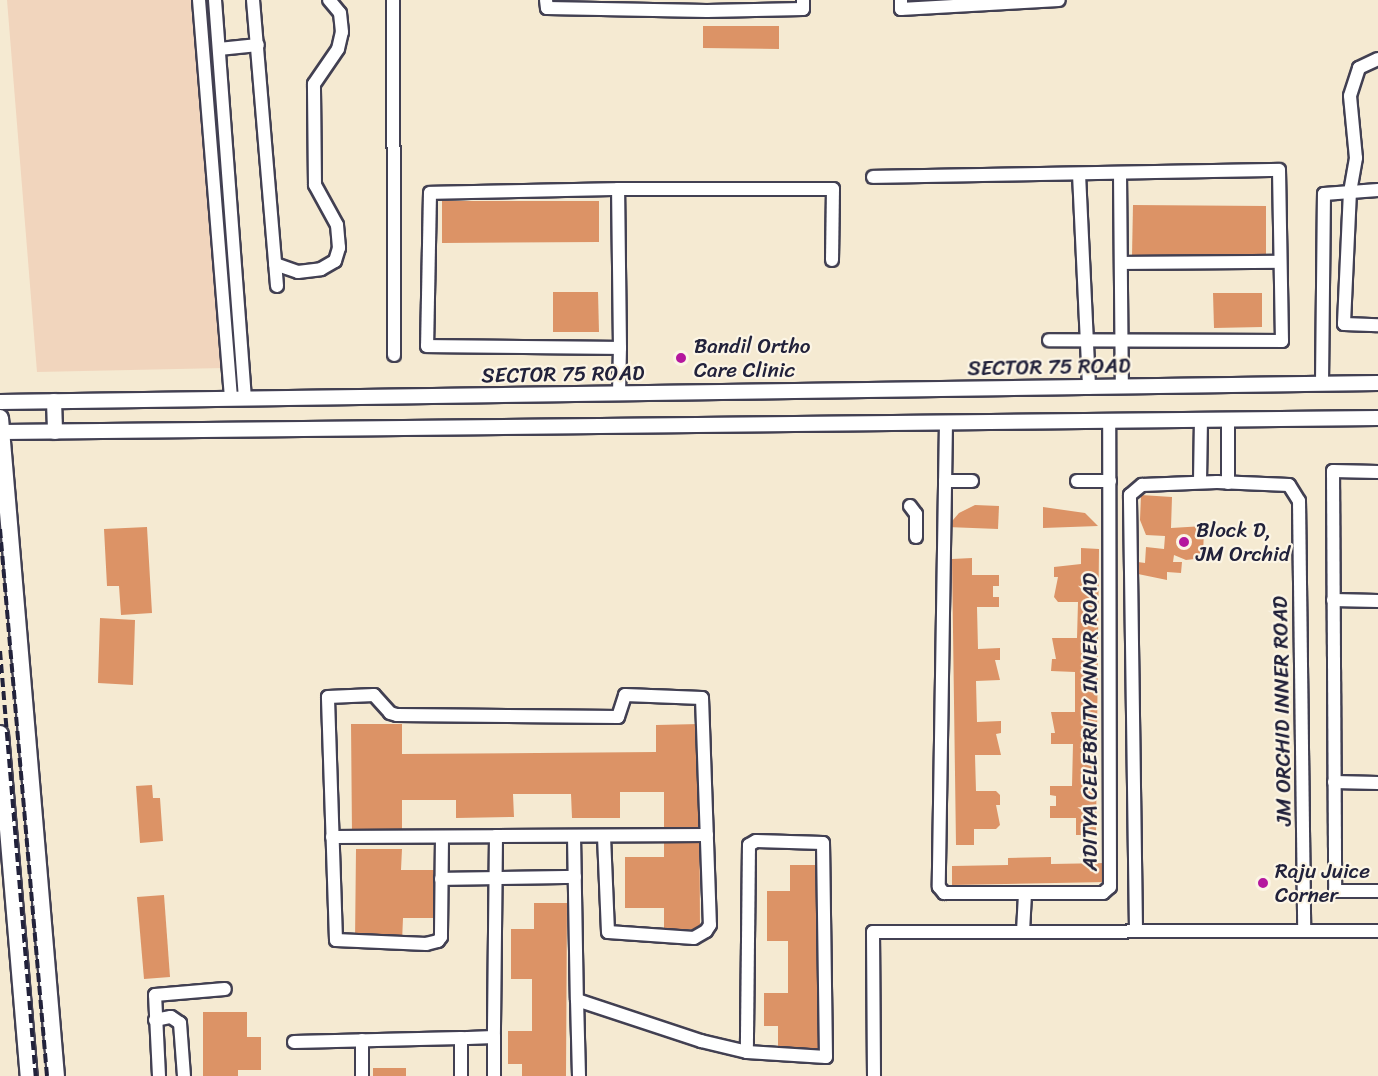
<!DOCTYPE html>
<style>
body{margin:0}
#map{position:relative;width:1378px;height:1076px;overflow:hidden;background:#f5ead2;font-family:Sriracha,sans-serif}
div>[style]{position:absolute}
.built>*{inset:0;background:#f1d5bd}
.building>*{inset:0;background:#dc9366}
.roads{filter:drop-shadow(2px 0 #424052) drop-shadow(-2px 0 #424052) drop-shadow(0 2px #424052) drop-shadow(0 -2px #424052)}
.minor>*{height:12px;margin:-6px;padding:0 6px;transform-origin:6px;border-radius:6px;background:#fff}
.tertiary>*{height:14px;margin:-7px;padding:0 7px;transform-origin:7px;border-radius:7px;background:#fff}
.secondary>*{height:16px;margin:-8px;padding:0 8px;transform-origin:8px;border-radius:8px;background:#fff}
.rail>*{height:4px;margin-top:-2px;transform-origin:0;background:repeating-linear-gradient(90deg,#22223b 0 9px,transparent 0 13.5px)}
.dots>*{width:16px;height:16px;translate:-50% -50%;box-sizing:border-box;border:3px solid #fcf5e5;border-radius:50%}
span{translate:-50% -50%;white-space:nowrap;text-align:center;line-height:1.15;-webkit-text-stroke:4.5px #fcf5e5;paint-order:stroke}
.poi-label{font-size:21px;color:#22223b}
.left{translate:0 -50%;text-align:left}
.street-label{font-size:21px;color:#22223b}
</style>
<div id="map">
<div class="built">
<i style="clip-path:polygon(7px 0,194px 0,224px 368px,37px 372px)"></i>
</div>
<div class="building">
<i style="clip-path:polygon(703px 26px,779px 26px,779px 49px,703px 48px)"></i>
<i style="clip-path:polygon(442px 201px,599px 201px,599px 242px,442px 243px)"></i>
<i style="clip-path:polygon(1133px 205px,1266px 206px,1266px 256px,1132px 256px)"></i>
<i style="clip-path:polygon(553px 292px,598px 292px,599px 332px,553px 332px)"></i>
<i style="clip-path:polygon(1213px 293px,1262px 293px,1262px 327px,1214px 328px)"></i>
<i style="clip-path:polygon(1141px 495px,1172px 497px,1171px 528px,1204px 526px,1203px 558px,1186px 560px,1174px 555px,1173px 562px,1182px 562px,1181px 573px,1167px 572px,1167px 580px,1138px 574px,1138px 562px,1145px 563px,1146px 547px,1164px 549px,1165px 536px,1146px 535px,1140px 520px)"></i>
<i style="clip-path:polygon(975px 505px,999px 506px,998px 529px,947px 527px,959px 513px)"></i>
<i style="clip-path:polygon(1043px 507px,1085px 513px,1098px 526px,1043px 528px)"></i>
<i style="clip-path:polygon(147px 527px,152px 613px,121px 615px,119px 586px,107px 586px,104px 529px)"></i>
<i style="clip-path:polygon(1081px 548px,1099px 549px,1096px 835px,1076px 835px,1076px 818px,1050px 818px,1050px 806px,1056px 806px,1056px 796px,1050px 795px,1050px 786px,1072px 786px,1073px 744px,1051px 744px,1051px 733px,1055px 733px,1051px 712px,1075px 712px,1075px 672px,1051px 671px,1052px 659px,1056px 659px,1052px 638px,1077px 638px,1078px 602px,1058px 602px,1054px 597px,1058px 577px,1054px 577px,1054px 567px,1081px 564px)"></i>
<i style="clip-path:polygon(972px 558px,972px 575px,999px 575px,999px 586px,993px 586px,993px 597px,999px 597px,999px 607px,977px 607px,978px 649px,1000px 648px,1000px 660px,995px 660px,1000px 680px,976px 681px,977px 722px,1001px 721px,1001px 733px,996px 734px,1001px 755px,975px 755px,976px 791px,996px 791px,1000px 795px,1000px 805px,996px 805px,1000px 825px,996px 829px,974px 829px,974px 845px,956px 845px,952px 559px)"></i>
<i style="clip-path:polygon(100px 618px,135px 620px,133px 685px,98px 683px)"></i>
<i style="clip-path:polygon(351px 724px,402px 724px,402px 754px,656px 752px,656px 725px,699px 724px,700px 929px,664px 930px,664px 908px,625px 908px,625px 857px,664px 857px,664px 792px,620px 792px,620px 818px,572px 818px,571px 794px,513px 794px,514px 817px,456px 818px,456px 800px,402px 800px,402px 835px,352px 835px)"></i>
<i style="clip-path:polygon(152px 785px,153px 798px,160px 798px,163px 841px,140px 843px,136px 786px)"></i>
<i style="clip-path:polygon(356px 849px,402px 849px,401px 870px,440px 870px,439px 918px,403px 918px,402px 942px,355px 941px)"></i>
<i style="clip-path:polygon(1051px 857px,1051px 864px,1107px 863px,1107px 882px,952px 885px,952px 866px,1008px 865px,1008px 858px)"></i>
<i style="clip-path:polygon(790px 865px,823px 865px,822px 1051px,778px 1051px,778px 1026px,764px 1026px,764px 993px,788px 993px,788px 941px,767px 941px,767px 891px,790px 891px)"></i>
<i style="clip-path:polygon(164px 895px,170px 977px,144px 979px,137px 897px)"></i>
<i style="clip-path:polygon(534px 903px,567px 903px,566px 1076px,522px 1076px,522px 1064px,508px 1064px,508px 1031px,532px 1031px,532px 979px,511px 979px,511px 929px,534px 929px)"></i>
<i style="clip-path:polygon(203px 1012px,247px 1012px,247px 1037px,261px 1037px,261px 1070px,238px 1070px,238px 1076px,203px 1076px)"></i>
<i style="clip-path:polygon(373px 1068px,406px 1068px,406px 1076px,373px 1076px)"></i>
</div>
<div class="roads">
<div class="minor">
<i style="left:199px;top:0;width:400px;rotate:85.4deg"></i>
<i style="left:215px;top:0;width:400px;rotate:85.7deg"></i>
<i style="left:253px;top:0;width:287px;rotate:85.2deg"></i>
<i style="left:393px;top:0;width:355px;rotate:89.8deg"></i>
<i style="left:546px;top:0;width:8px;rotate:83deg"></i>
<i style="left:547px;top:8px;width:160px;rotate:1.1deg"></i>
<i style="left:707px;top:11px;width:96px;rotate:-1.2deg"></i>
<i style="left:803px;top:9px;width:9px;rotate:-90deg"></i>
<i style="left:901px;top:0;width:9px;rotate:90deg"></i>
<i style="left:901px;top:9px;width:158px;rotate:-3.3deg"></i>
<i style="left:219px;top:49px;width:39px;rotate:-6deg"></i>
<i style="left:1378px;top:59px;width:21px;rotate:155deg"></i>
<i style="left:1359px;top:68px;width:29px;rotate:108deg"></i>
<i style="left:1350px;top:96px;width:62px;rotate:84.5deg"></i>
<i style="left:1356px;top:158px;width:34px;rotate:100deg"></i>
<i style="left:1350px;top:191px;width:133px;rotate:92.6deg"></i>
<i style="left:1344px;top:324px;width:34px;rotate:2deg"></i>
<i style="left:1120px;top:173px;width:214px;rotate:89.5deg"></i>
<i style="left:1079px;top:174px;width:214px;rotate:87.3deg"></i>
<i style="left:873px;top:177px;width:406px;rotate:-1deg"></i>
<i style="left:1279px;top:170px;width:171px;rotate:89deg"></i>
<i style="left:1282px;top:341px;width:233px;rotate:-179.8deg"></i>
<i style="left:618px;top:189px;width:215px"></i>
<i style="left:833px;top:189px;width:71px;rotate:90.8deg"></i>
<i style="left:1121px;top:263px;width:159px;rotate:-0.4deg"></i>
<i style="left:275px;top:264px;width:24px;rotate:19deg"></i>
<i style="left:298px;top:272px;width:23px;rotate:-7deg"></i>
<i style="left:321px;top:269px;width:16px;rotate:-30deg"></i>
<i style="left:335px;top:261px;width:14px;rotate:-73deg"></i>
<i style="left:339px;top:248px;width:23px;rotate:-95deg"></i>
<i style="left:337px;top:225px;width:46px;rotate:-118.8deg"></i>
<i style="left:315px;top:185px;width:101px;rotate:-90.6deg"></i>
<i style="left:314px;top:84px;width:42px;rotate:-55.6deg"></i>
<i style="left:338px;top:49px;width:17px;rotate:-77deg"></i>
<i style="left:342px;top:32px;width:19px;rotate:-96deg"></i>
<i style="left:340px;top:13px;width:17px;rotate:-130deg"></i>
<i style="left:1322px;top:383px;width:189px;rotate:-89.4deg"></i>
<i style="left:1324px;top:194px;width:54px;rotate:-4.2deg"></i>
<i style="left:619px;top:394px;width:46px;rotate:-88.8deg"></i>
<i style="left:620px;top:348px;width:159px;rotate:-90.7deg"></i>
<i style="left:618px;top:189px;width:188px;rotate:178.8deg"></i>
<i style="left:430px;top:193px;width:153px;rotate:91.1deg"></i>
<i style="left:427px;top:346px;width:193px;rotate:0.6deg"></i>
<i style="left:946px;top:422px;width:465px;rotate:90.9deg"></i>
<i style="left:939px;top:887px;width:8px;rotate:50deg"></i>
<i style="left:944px;top:893px;width:159px"></i>
<i style="left:1103px;top:893px;width:9px;rotate:-41deg"></i>
<i style="left:1110px;top:887px;width:467px;rotate:-90.1deg"></i>
<i style="left:1378px;top:472px;width:45px;rotate:-178.7deg"></i>
<i style="left:1333px;top:471px;width:420px;rotate:89.7deg"></i>
<i style="left:1335px;top:891px;width:43px"></i>
<i style="left:945px;top:481px;width:27px"></i>
<i style="left:1077px;top:481px;width:33px"></i>
<i style="left:1200px;top:482px;width:62px;rotate:-89.1deg"></i>
<i style="left:1228px;top:483px;width:63px;rotate:-90deg"></i>
<i style="left:910px;top:506px;width:10px;rotate:53deg"></i>
<i style="left:916px;top:514px;width:23px;rotate:90deg"></i>
<i style="left:1333px;top:600px;width:45px;rotate:1.3deg"></i>
<i style="left:1334px;top:782px;width:44px;rotate:1.3deg"></i>
<i style="left:496px;top:836px;width:211px;rotate:-0.3deg"></i>
<i style="left:574px;top:836px;width:164px;rotate:89deg"></i>
<i style="left:332px;top:837px;width:164px;rotate:-0.3deg"></i>
<i style="left:496px;top:836px;width:201px;rotate:90.6deg"></i>
<i style="left:494px;top:1037px;width:33px;rotate:178deg"></i>
<i style="left:442px;top:837px;width:100px;rotate:90.6deg"></i>
<i style="left:441px;top:937px;width:5px;rotate:127deg"></i>
<i style="left:438px;top:941px;width:12px;rotate:166deg"></i>
<i style="left:426px;top:944px;width:90px;rotate:-177.5deg"></i>
<i style="left:336px;top:940px;width:243px;rotate:-91.9deg"></i>
<i style="left:328px;top:697px;width:46px;rotate:-2.5deg"></i>
<i style="left:374px;top:695px;width:24px;rotate:48deg"></i>
<i style="left:390px;top:713px;width:7px;rotate:16deg"></i>
<i style="left:397px;top:715px;width:221px;rotate:0.5deg"></i>
<i style="left:618px;top:717px;width:23px;rotate:-72deg"></i>
<i style="left:625px;top:695px;width:77px;rotate:2.2deg"></i>
<i style="left:702px;top:698px;width:227px;rotate:88deg"></i>
<i style="left:710px;top:925px;width:7px;rotate:124deg"></i>
<i style="left:706px;top:931px;width:14px;rotate:150deg"></i>
<i style="left:694px;top:938px;width:86px;rotate:-176deg"></i>
<i style="left:608px;top:932px;width:96px;rotate:-92.4deg"></i>
<i style="left:441px;top:879px;width:134px;rotate:-0.9deg"></i>
<i style="left:1136px;top:930px;width:435px;rotate:-90.8deg"></i>
<i style="left:1130px;top:495px;width:16px;rotate:-40deg"></i>
<i style="left:1142px;top:485px;width:75px;rotate:-2.3deg"></i>
<i style="left:1217px;top:482px;width:72px;rotate:2.4deg"></i>
<i style="left:1289px;top:485px;width:19px;rotate:58deg"></i>
<i style="left:1299px;top:501px;width:429px;rotate:89.3deg"></i>
<i style="left:1023px;top:932px;width:38px;rotate:-87deg"></i>
<i style="left:155px;top:1020px;width:16px;rotate:-11deg"></i>
<i style="left:171px;top:1017px;width:11px;rotate:34deg"></i>
<i style="left:180px;top:1023px;width:53px;rotate:85.7deg"></i>
<i style="left:294px;top:1042px;width:167px;rotate:-1.4deg"></i>
<i style="left:461px;top:1038px;width:38px;rotate:90deg"></i>
<i style="left:159px;top:1076px;width:81px;rotate:-92.8deg"></i>
<i style="left:155px;top:995px;width:70px;rotate:-4.9deg"></i>
<i style="left:362px;top:1076px;width:36px;rotate:-90deg"></i>
<i style="left:494px;top:1076px;width:39px;rotate:-90deg"></i>
<i style="left:579px;top:1076px;width:76px;rotate:-91.5deg"></i>
<i style="left:577px;top:1000px;width:131px;rotate:18.3deg"></i>
<i style="left:701px;top:1041px;width:47px;rotate:13.4deg"></i>
<i style="left:747px;top:1052px;width:79px;rotate:3.6deg"></i>
<i style="left:826px;top:1057px;width:214px;rotate:-90.8deg"></i>
<i style="left:823px;top:843px;width:67px;rotate:-178.3deg"></i>
<i style="left:756px;top:841px;width:8px;rotate:150deg"></i>
<i style="left:749px;top:845px;width:207px;rotate:90.6deg"></i>
<i style="left:874px;top:1076px;width:144px;rotate:-90.4deg"></i>
<i style="left:873px;top:932px;width:505px;rotate:-0.11deg"></i>
</div>
<div class="tertiary">
<i style="left:54px;top:401px;width:31px;rotate:88deg"></i>
<i style="left:0;top:402px;width:1378px;rotate:-0.79deg"></i>
<i style="left:2px;top:432px;width:1376px;rotate:-0.58deg"></i>
</div>
<div class="secondary">
<i style="left:0;top:418px;width:660px;rotate:85.14deg"></i>
<i style="left:0;top:734px;width:343px;rotate:85.2deg"></i>
</div>
</div>
<div class="rail">
<i style="left:0;top:529px;width:549px;rotate:85.09deg"></i>
<i style="left:0;top:651px;width:427px;rotate:85.2deg"></i>
</div>
<div class="dots">
<i style="left:681px;top:358px;background:#b5179e"></i>
<i style="left:1184px;top:542px;background:#b5179e"></i>
<i style="left:1263px;top:883px;background:#b5179e"></i>
</div>
<div class="poi-label">
<span class="left" style="left:694px;top:358px">Bandil Ortho<br>Care Clinic</span>
<span class="left" style="left:1196px;top:542px">Block D,<br>JM Orchid</span>
<span class="left" style="left:1275px;top:883px">Raju Juice<br>Corner</span>
</div>
<div class="street-label">
<span style="left:1049px;top:367px;rotate:-1deg">SECTOR 75 ROAD</span>
<span style="left:563px;top:374px;rotate:-1deg">SECTOR 75 ROAD</span>
<span style="left:1282px;top:711px;rotate:-91deg">JM ORCHID INNER ROAD</span>
<span style="left:1090px;top:722px;rotate:-90deg">ADITYA CELEBRITY INNER ROAD</span>
</div>
</div>
